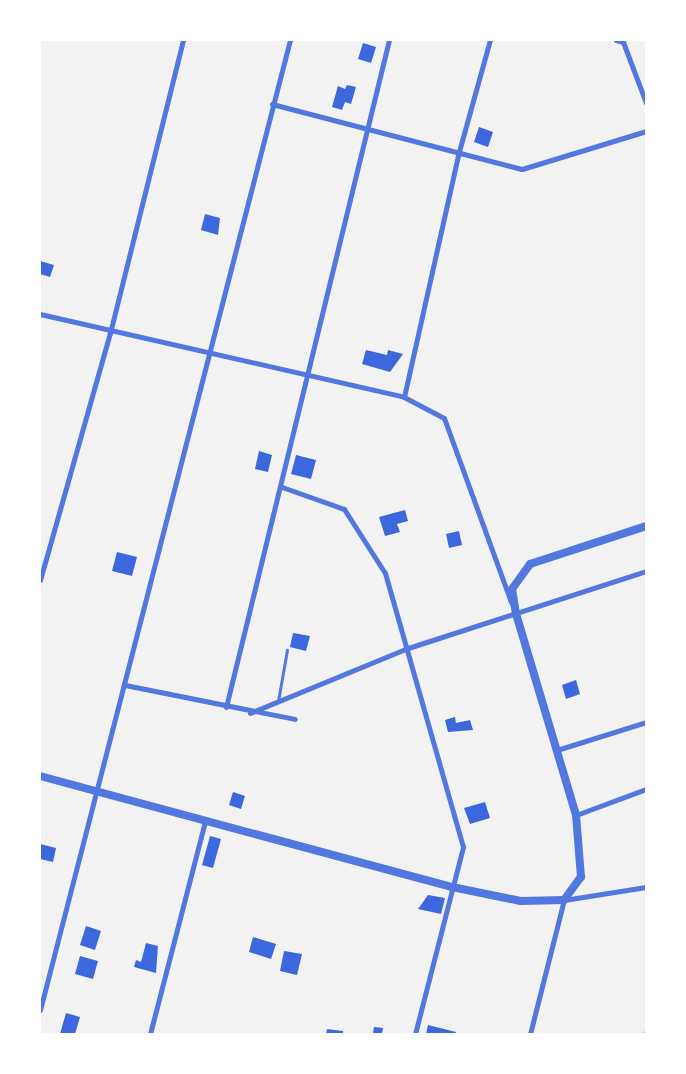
<!DOCTYPE html>
<style>
body{margin:0}
#map{position:relative;width:686px;height:1074px;overflow:hidden;background:#f2f2f2;font-family:"Noto Sans",sans-serif}
div>[style]{position:absolute}
.stream>*{height:3px;margin:-1.5px;padding:0 1.5px;transform-origin:1.5px;border-radius:1.5px;background:#bfd3fe}
.building>*{inset:0;background:#3d67dc}
.service>*{height:3px;margin:-1.5px;padding:0 1.5px;transform-origin:1.5px;border-radius:1.5px;background:#5277de}
.minor>*{height:5px;margin:-2.5px;padding:0 2.5px;transform-origin:2.5px;border-radius:2.5px;background:#5277de}
.tertiary>*{height:8px;margin:-4px;padding:0 4px;transform-origin:4px;border-radius:4px;background:#5277de}
span{translate:-50% -50%;white-space:nowrap;text-align:center;line-height:1.15;-webkit-text-stroke:4px #fff;paint-order:stroke}
.frame{position:absolute;inset:0;border:41px solid #fff;pointer-events:none}
</style>
<div id="map">
<div class="stream">
<i style="left:642px;top:1034px;width:5px;rotate:-37deg"></i>
</div>
<div class="building">
<i style="clip-path:polygon(363px 43px,376px 47px,371px 63px,358px 59px)"></i>
<i style="clip-path:polygon(347px 85px,356px 87px,351px 104px,345px 102px,342px 110px,332px 107px,338px 86px,345px 89px)"></i>
<i style="clip-path:polygon(479px 127px,493px 132px,488px 147px,474px 142px)"></i>
<i style="clip-path:polygon(205px 214px,220px 218px,218px 235px,201px 230px)"></i>
<i style="clip-path:polygon(40px 261px,54px 265px,50px 277px,40px 274px)"></i>
<i style="clip-path:polygon(366px 350px,387px 355px,388px 350px,403px 354px,390px 372px,362px 364px)"></i>
<i style="clip-path:polygon(259px 451px,272px 455px,268px 472px,255px 469px)"></i>
<i style="clip-path:polygon(296px 455px,316px 460px,311px 479px,291px 474px)"></i>
<i style="clip-path:polygon(405px 510px,408px 521px,397px 524px,400px 532px,385px 536px,379px 517px)"></i>
<i style="clip-path:polygon(459px 531px,462px 545px,449px 548px,446px 534px)"></i>
<i style="clip-path:polygon(117px 552px,137px 557px,132px 576px,112px 571px)"></i>
<i style="clip-path:polygon(293px 633px,310px 636px,306px 651px,290px 647px)"></i>
<i style="clip-path:polygon(576px 680px,580px 694px,566px 699px,562px 685px)"></i>
<i style="clip-path:polygon(455px 717px,456px 723px,470px 720px,473px 730px,448px 732px,445px 720px)"></i>
<i style="clip-path:polygon(233px 792px,245px 796px,241px 809px,229px 805px)"></i>
<i style="clip-path:polygon(485px 802px,490px 818px,470px 824px,464px 808px)"></i>
<i style="clip-path:polygon(210px 836px,221px 839px,213px 868px,202px 865px)"></i>
<i style="clip-path:polygon(40px 844px,56px 848px,53px 862px,40px 859px)"></i>
<i style="clip-path:polygon(428px 895px,445px 898px,441px 914px,418px 909px)"></i>
<i style="clip-path:polygon(86px 926px,101px 931px,95px 950px,80px 945px)"></i>
<i style="clip-path:polygon(253px 937px,276px 944px,271px 959px,249px 952px)"></i>
<i style="clip-path:polygon(146px 943px,158px 946px,156px 973px,134px 967px,136px 960px,141px 962px)"></i>
<i style="clip-path:polygon(284px 951px,302px 954px,297px 975px,280px 971px)"></i>
<i style="clip-path:polygon(80px 956px,98px 961px,93px 979px,75px 974px)"></i>
<i style="clip-path:polygon(66px 1013px,80px 1017px,75px 1034px,60px 1034px)"></i>
<i style="clip-path:polygon(428px 1025px,456px 1032px,455px 1034px,426px 1034px)"></i>
<i style="clip-path:polygon(374px 1027px,383px 1028px,382px 1034px,363px 1034px,373px 1033px)"></i>
<i style="clip-path:polygon(327px 1029px,343px 1031px,343px 1034px,326px 1034px)"></i>
</div>
<div class="service">
<i style="left:278px;top:701px;width:52px;rotate:-80deg"></i>
</div>
<div class="minor">
<i style="left:616px;top:40px;width:7px;rotate:16deg"></i>
<i style="left:623px;top:42px;width:65px;rotate:69.3deg"></i>
<i style="left:272px;top:104px;width:258px;rotate:14.6deg"></i>
<i style="left:522px;top:169px;width:130px;rotate:-17deg"></i>
<i style="left:40px;top:314px;width:373px;rotate:12.8deg"></i>
<i style="left:404px;top:397px;width:45px;rotate:27.7deg"></i>
<i style="left:444px;top:418px;width:196px;rotate:70deg"></i>
<i style="left:404px;top:397px;width:248px;rotate:-77.4deg"></i>
<i style="left:458px;top:155px;width:119px;rotate:-74.5deg"></i>
<i style="left:282px;top:487px;width:66px;rotate:19.5deg"></i>
<i style="left:344px;top:509px;width:76px;rotate:57.4deg"></i>
<i style="left:385px;top:573px;width:285px;rotate:74.1deg"></i>
<i style="left:463px;top:847px;width:193px;rotate:104.4deg"></i>
<i style="left:40px;top:580px;width:257px;rotate:-74.2deg"></i>
<i style="left:110px;top:333px;width:302px;rotate:-76deg"></i>
<i style="left:125px;top:685px;width:173px;rotate:11.3deg"></i>
<i style="left:226px;top:707px;width:687px;rotate:-76.27deg"></i>
<i style="left:250px;top:713px;width:168px;rotate:-22.4deg"></i>
<i style="left:405px;top:649px;width:253px;rotate:-17.9deg"></i>
<i style="left:560px;top:749px;width:90px;rotate:-17.4deg"></i>
<i style="left:576px;top:815px;width:75px;rotate:-20.4deg"></i>
<i style="left:40px;top:1010px;width:1002px;rotate:-75.55deg"></i>
<i style="left:150px;top:1034px;width:219px;rotate:-75.5deg"></i>
<i style="left:530px;top:1034px;width:138px;rotate:-75.8deg"></i>
<i style="left:564px;top:900px;width:83px;rotate:-9deg"></i>
</div>
<div class="tertiary">
<i style="left:40px;top:776px;width:427px;rotate:15.1deg"></i>
<i style="left:452px;top:887px;width:70px;rotate:11.5deg"></i>
<i style="left:521px;top:901px;width:43px;rotate:-1.3deg"></i>
<i style="left:564px;top:900px;width:29px;rotate:-54deg"></i>
<i style="left:581px;top:877px;width:62px;rotate:-94.6deg"></i>
<i style="left:576px;top:815px;width:210px;rotate:-106.6deg"></i>
<i style="left:516px;top:614px;width:25px;rotate:-99deg"></i>
<i style="left:512px;top:589px;width:31px;rotate:-54deg"></i>
<i style="left:530px;top:564px;width:122px;rotate:-18.1deg"></i>
</div>
<div class="frame"></div>
</div>
